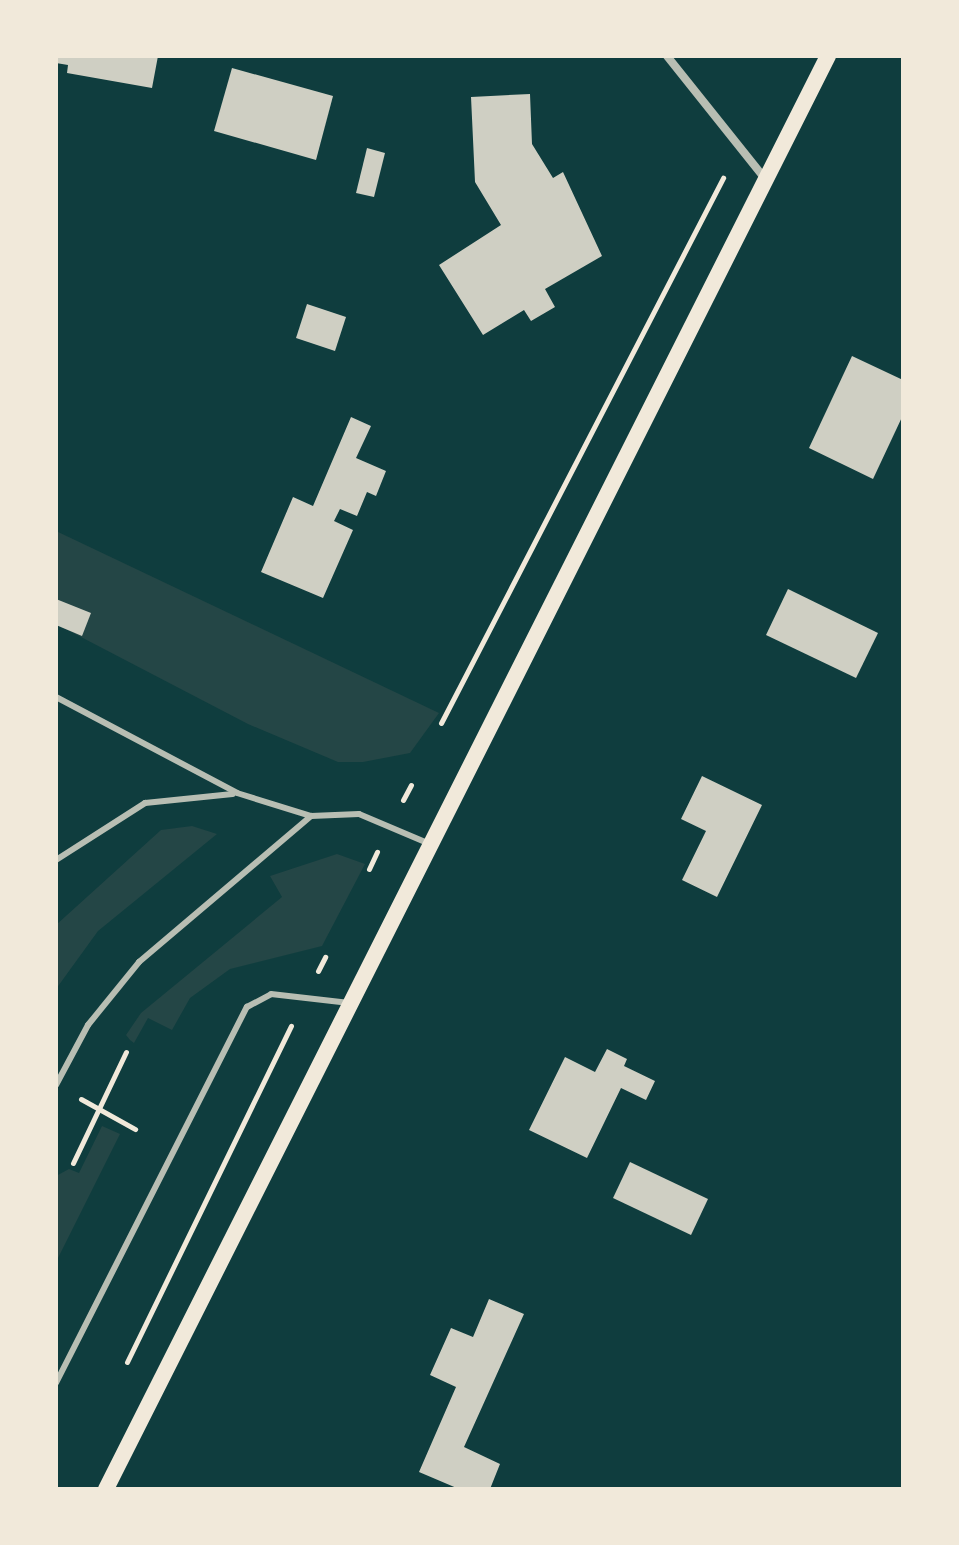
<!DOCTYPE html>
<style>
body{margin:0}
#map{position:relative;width:959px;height:1545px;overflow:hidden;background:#0f3d3e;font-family:Signika,sans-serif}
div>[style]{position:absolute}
.green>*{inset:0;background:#244646}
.building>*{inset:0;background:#cfcfc3}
.path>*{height:5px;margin:-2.5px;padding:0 2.5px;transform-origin:2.5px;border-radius:2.5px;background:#f1e9da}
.service>*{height:6px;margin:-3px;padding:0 3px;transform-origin:3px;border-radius:3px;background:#b8beb3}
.minor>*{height:8px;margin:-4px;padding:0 4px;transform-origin:4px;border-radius:4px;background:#b8beb3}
.secondary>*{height:16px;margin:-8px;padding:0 8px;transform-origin:8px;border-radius:8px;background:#f1e9da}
span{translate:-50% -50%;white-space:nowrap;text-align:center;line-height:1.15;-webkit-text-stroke:7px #f1e9da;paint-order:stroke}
.frame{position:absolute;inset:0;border:58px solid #f1e9da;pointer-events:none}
</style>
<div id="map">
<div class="green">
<i style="clip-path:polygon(56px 531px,439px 713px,410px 753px,363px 762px,338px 762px,248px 724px,56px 624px)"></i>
<i style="clip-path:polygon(192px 826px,217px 834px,98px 931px,56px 989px,56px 925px,161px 830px)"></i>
<i style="clip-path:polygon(337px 854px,365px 864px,322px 946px,230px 969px,190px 998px,172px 1030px,148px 1018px,134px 1043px,130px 1040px,126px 1035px,141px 1013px,282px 897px,270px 876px)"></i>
<i style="clip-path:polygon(102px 1126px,120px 1134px,56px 1262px,56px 1176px,69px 1169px,79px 1173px)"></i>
</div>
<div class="building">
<i style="clip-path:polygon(56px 56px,158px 56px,152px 88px,67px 73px,68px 65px,56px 63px)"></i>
<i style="clip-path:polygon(232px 68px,333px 96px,316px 160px,214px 131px)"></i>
<i style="clip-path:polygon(530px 94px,532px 144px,553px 178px,563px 172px,602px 256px,545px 289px,555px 307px,531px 321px,524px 310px,483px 335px,439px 265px,501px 225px,475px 182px,471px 97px)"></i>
<i style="clip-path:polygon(367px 148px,385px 153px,374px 197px,356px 193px)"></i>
<i style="clip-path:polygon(307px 304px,346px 317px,335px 351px,296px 338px)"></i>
<i style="clip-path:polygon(852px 356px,903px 380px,903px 415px,873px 479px,809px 448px)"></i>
<i style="clip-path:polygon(351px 417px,371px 426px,356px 458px,386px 471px,376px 496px,367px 492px,357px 516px,340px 509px,334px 521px,353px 530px,323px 598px,261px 572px,293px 497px,313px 506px)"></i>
<i style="clip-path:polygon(788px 589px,878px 633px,856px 678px,766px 635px)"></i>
<i style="clip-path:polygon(56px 599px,91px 613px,82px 636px,56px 625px)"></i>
<i style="clip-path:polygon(702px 776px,762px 805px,717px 897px,682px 880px,706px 831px,681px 819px)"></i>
<i style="clip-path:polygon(607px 1049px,627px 1059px,624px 1066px,655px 1081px,646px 1100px,621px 1088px,587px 1158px,529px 1130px,565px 1057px,595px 1072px)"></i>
<i style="clip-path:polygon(630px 1162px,708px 1199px,691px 1235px,613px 1198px)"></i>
<i style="clip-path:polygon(489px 1299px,524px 1314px,464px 1447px,500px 1464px,490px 1489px,459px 1489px,419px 1472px,456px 1387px,430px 1375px,451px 1328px,473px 1337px)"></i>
</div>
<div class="path">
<i style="left:441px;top:723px;width:614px;rotate:-62.64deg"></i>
<i style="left:403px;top:800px;width:17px;rotate:-62deg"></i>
<i style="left:369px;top:869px;width:19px;rotate:-65deg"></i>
<i style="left:318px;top:971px;width:16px;rotate:-63deg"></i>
<i style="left:81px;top:1099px;width:62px;rotate:29.1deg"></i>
<i style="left:73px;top:1163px;width:123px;rotate:-64.5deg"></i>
<i style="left:127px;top:1362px;width:374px;rotate:-64deg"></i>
</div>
<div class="service">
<i style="left:56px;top:697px;width:205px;rotate:27.9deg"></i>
<i style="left:237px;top:793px;width:77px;rotate:17.3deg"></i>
<i style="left:56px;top:860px;width:106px;rotate:-32.6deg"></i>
<i style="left:145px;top:803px;width:88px;rotate:-5.8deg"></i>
<i style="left:56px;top:1085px;width:68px;rotate:-61.9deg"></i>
<i style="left:88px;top:1025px;width:81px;rotate:-51deg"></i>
<i style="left:139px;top:962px;width:226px;rotate:-40.3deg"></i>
<i style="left:311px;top:816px;width:48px;rotate:-2.4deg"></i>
<i style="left:359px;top:814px;width:77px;rotate:22.9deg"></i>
<i style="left:56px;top:1383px;width:422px;rotate:-63.1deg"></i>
<i style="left:247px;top:1007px;width:27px;rotate:-28deg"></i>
<i style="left:271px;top:994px;width:79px;rotate:6.6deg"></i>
</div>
<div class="minor">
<i style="left:667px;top:56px;width:159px;rotate:51.4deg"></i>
</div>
<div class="secondary">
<i style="left:106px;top:1489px;width:1605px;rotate:-63.26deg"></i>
</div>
<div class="frame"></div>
</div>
